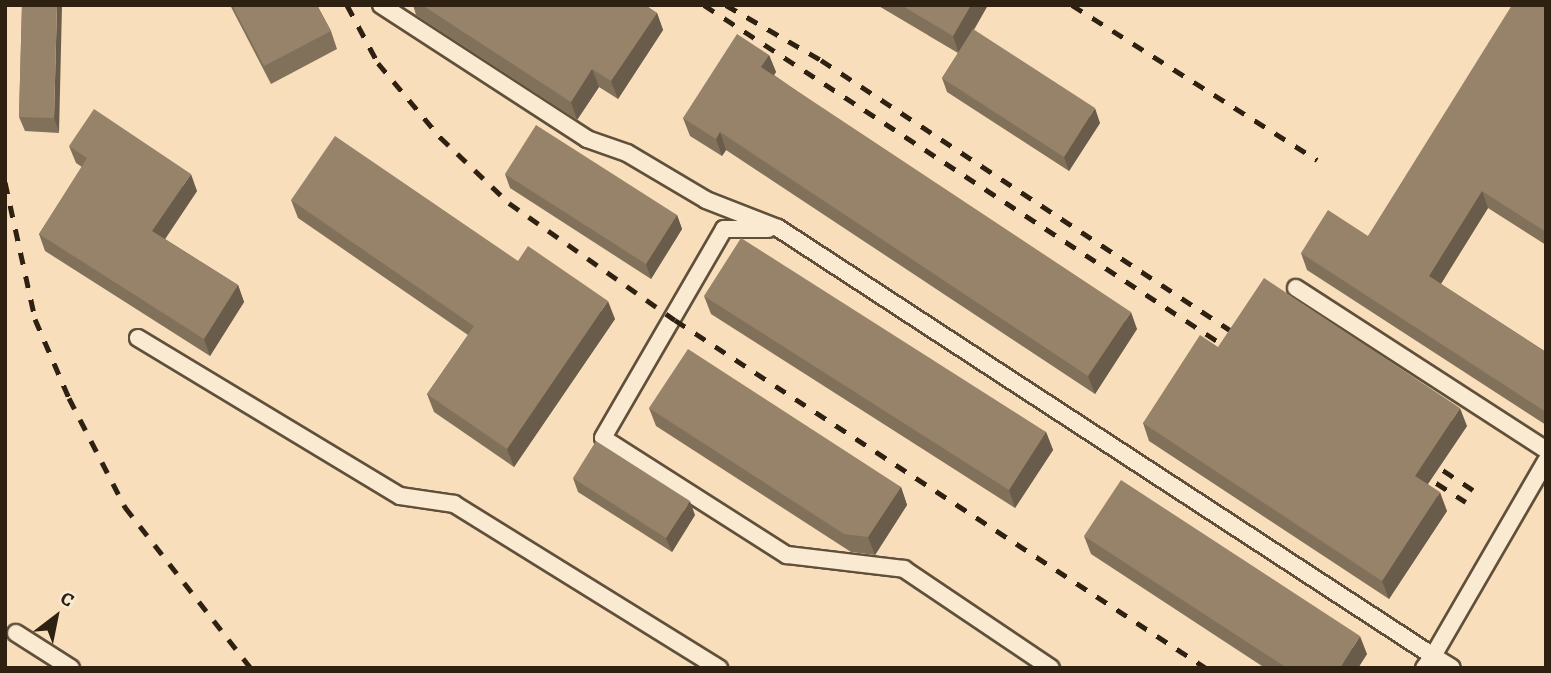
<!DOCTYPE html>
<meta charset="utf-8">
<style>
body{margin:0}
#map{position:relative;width:1551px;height:673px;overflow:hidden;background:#f8deba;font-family:Alegreya,serif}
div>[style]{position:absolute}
.roads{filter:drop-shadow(2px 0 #60503b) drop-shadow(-2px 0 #60503b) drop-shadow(0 2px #60503b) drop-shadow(0 -2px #60503b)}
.service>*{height:16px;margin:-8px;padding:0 8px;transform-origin:8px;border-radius:8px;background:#faead2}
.rail>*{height:5px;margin-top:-2.5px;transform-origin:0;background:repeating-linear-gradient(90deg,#2e2111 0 12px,transparent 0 24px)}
.wall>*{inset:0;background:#82715a}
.shaded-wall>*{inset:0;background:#6a5c4a}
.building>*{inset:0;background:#978369}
span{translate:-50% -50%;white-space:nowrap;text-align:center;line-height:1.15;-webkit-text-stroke:6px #faead2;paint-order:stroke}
.frame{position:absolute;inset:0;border:7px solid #2e2111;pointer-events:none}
.north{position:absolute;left:21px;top:582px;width:70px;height:70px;-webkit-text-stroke:5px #faead2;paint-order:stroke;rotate:32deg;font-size:19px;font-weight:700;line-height:28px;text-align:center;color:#2e2111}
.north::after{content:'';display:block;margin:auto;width:24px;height:32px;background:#2e2111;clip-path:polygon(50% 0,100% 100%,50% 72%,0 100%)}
</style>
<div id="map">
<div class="roads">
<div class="service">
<i style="left:381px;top:5px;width:246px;rotate:33deg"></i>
<i style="left:587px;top:139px;width:42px;rotate:19.3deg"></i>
<i style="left:627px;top:153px;width:92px;rotate:30.7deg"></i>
<i style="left:706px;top:200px;width:77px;rotate:21.3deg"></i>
<i style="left:778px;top:228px;width:782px;rotate:33.16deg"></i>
<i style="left:1433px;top:656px;width:225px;rotate:-59.9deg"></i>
<i style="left:768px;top:229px;width:44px;rotate:180deg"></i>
<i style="left:724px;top:229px;width:241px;rotate:120.1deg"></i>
<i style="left:603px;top:438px;width:218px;rotate:32.5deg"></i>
<i style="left:787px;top:555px;width:118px;rotate:6.8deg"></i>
<i style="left:904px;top:569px;width:177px;rotate:34deg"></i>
<i style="left:1296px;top:288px;width:298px;rotate:32.9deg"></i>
<i style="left:138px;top:338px;width:306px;rotate:31.1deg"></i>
<i style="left:400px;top:496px;width:55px;rotate:8.4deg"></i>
<i style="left:454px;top:504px;width:312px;rotate:31.8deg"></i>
<i style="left:16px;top:633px;width:65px;rotate:32.5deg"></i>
<i style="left:1424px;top:668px;width:15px;rotate:-53deg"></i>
<i style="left:1433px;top:656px;width:22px;rotate:32deg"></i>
</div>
</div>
<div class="rail">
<i style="left:347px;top:5px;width:66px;rotate:61.9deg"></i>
<i style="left:378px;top:63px;width:97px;rotate:50deg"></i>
<i style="left:440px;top:137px;width:95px;rotate:43.7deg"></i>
<i style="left:509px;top:203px;width:203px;rotate:35.2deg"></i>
<i style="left:675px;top:320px;width:635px;rotate:33.24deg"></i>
<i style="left:704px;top:5px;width:637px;rotate:33.22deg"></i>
<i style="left:726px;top:5px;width:110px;rotate:30.1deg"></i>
<i style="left:821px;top:60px;width:508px;rotate:33.44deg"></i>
<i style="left:1072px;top:5px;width:290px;rotate:32.3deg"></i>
<i style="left:5px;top:182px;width:140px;rotate:77.6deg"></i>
<i style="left:35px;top:319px;width:86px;rotate:66.7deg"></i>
<i style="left:69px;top:398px;width:123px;rotate:62.8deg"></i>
<i style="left:125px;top:507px;width:204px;rotate:52deg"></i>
<i style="left:1423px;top:457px;width:60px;rotate:33.4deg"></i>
<i style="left:1416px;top:470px;width:59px;rotate:32.6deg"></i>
</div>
<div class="wall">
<i style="clip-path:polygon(22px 5px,59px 133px,25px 131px,19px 117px)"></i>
<i style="clip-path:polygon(230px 5px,317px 5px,331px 31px,337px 49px,271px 84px)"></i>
<i style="clip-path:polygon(413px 5px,645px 5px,657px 13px,663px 30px,618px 99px,599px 87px,577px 120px,416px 15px)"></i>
<i style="clip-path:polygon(877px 5px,988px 5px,974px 30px,1100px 123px,1069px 171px,947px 92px,942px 78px,958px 53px)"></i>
<i style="clip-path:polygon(1546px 5px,1546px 245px,1488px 208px,1441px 284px,1546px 352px,1546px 425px,1307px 270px,1301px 253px,1368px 236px)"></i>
<i style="clip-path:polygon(769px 55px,776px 72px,774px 75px,1137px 329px,1095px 394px,726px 150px,722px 156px,690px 136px,683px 118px)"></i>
<i style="clip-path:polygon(69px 146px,197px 191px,165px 239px,238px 285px,244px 302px,210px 356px,45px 251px,39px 234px,82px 167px,76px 163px)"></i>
<i style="clip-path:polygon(505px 174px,677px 215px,682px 229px,651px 279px,510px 188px)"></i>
<i style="clip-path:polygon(291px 200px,518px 261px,615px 319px,514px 467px,434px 412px,427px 394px,468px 335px,298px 218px)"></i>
<i style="clip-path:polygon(704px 296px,1046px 432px,1053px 450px,1015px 508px,711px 314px)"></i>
<i style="clip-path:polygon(1218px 347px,1467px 426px,1428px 484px,1447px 511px,1389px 599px,1149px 441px,1143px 423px)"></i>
<i style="clip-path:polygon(649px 408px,901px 487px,907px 505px,875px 555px,851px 552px,656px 426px)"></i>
<i style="clip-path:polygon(573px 478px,695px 515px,672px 552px,578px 492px)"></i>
<i style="clip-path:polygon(1084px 536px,1367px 654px,1358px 668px,1265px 668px,1091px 554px)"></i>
</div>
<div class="shaded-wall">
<i style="clip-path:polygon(57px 5px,62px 5px,59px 133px,54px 118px)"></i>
<i style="clip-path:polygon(971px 5px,988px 5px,959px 54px,953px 36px)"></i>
<i style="clip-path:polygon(657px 13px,663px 30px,618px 99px,611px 81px)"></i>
<i style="clip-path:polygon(769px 55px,776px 72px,768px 84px,761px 67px)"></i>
<i style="clip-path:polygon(592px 69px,599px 87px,577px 120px,571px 102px)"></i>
<i style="clip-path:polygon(1095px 108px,1100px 123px,1069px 171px,1064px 157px)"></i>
<i style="clip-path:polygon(720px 132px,726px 150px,722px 156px,716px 139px)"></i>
<i style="clip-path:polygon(191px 174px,197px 191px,159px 248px,152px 231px)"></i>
<i style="clip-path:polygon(1482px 191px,1488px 208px,1435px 293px,1429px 276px)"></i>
<i style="clip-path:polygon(677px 215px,682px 229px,651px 279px,646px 264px)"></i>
<i style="clip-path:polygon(238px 285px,244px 302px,210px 356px,204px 339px)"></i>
<i style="clip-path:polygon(608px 301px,615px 319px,514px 467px,507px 449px)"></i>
<i style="clip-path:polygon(1131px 312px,1137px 329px,1095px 394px,1088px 376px)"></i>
<i style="clip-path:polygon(1460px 408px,1467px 426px,1421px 494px,1415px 476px)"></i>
<i style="clip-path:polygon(1046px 432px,1053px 450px,1015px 508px,1009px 490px)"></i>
<i style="clip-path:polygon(901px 487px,907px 505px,875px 555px,868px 537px)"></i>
<i style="clip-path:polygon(1440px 492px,1447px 511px,1389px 599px,1382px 581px)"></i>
<i style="clip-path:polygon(690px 501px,695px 515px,672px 552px,666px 538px)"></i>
<i style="clip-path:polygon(1360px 636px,1367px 654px,1358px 668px,1340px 668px)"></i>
</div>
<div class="building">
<i style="clip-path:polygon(22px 5px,57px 5px,54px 118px,19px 117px)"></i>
<i style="clip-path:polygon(232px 5px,317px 5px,331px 31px,264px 66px)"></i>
<i style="clip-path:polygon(422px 5px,645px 5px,657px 13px,611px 81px,592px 69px,571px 102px)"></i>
<i style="clip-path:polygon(901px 5px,971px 5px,953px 36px)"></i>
<i style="clip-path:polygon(1512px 5px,1546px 5px,1546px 232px,1482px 191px,1429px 276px,1546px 352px,1546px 412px,1301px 253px,1328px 210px,1368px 236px)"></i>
<i style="clip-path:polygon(973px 29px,1095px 108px,1064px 157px,942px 78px)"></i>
<i style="clip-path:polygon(737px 34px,769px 55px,761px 67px,1131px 312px,1088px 376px,720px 132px,716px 139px,683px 118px)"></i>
<i style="clip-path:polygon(94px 109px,191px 174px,152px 231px,238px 285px,204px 339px,39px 234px,87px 158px,69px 146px)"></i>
<i style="clip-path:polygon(536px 125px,677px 215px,646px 264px,505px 174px)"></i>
<i style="clip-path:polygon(335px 136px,518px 261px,528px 246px,608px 301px,507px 449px,427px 394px,474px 326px,291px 200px)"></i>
<i style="clip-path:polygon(741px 238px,1046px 432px,1009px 490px,704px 296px)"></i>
<i style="clip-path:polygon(1264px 278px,1460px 408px,1415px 476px,1440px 492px,1382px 581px,1143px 423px,1200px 335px,1218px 347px)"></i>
<i style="clip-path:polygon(688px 349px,901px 487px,868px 537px,844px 534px,649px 408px)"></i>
<i style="clip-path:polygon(596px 441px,690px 501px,666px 538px,573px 478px)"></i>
<i style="clip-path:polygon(1121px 480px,1360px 636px,1340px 668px,1287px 668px,1084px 536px)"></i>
</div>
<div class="frame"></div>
<div class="north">С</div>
</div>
